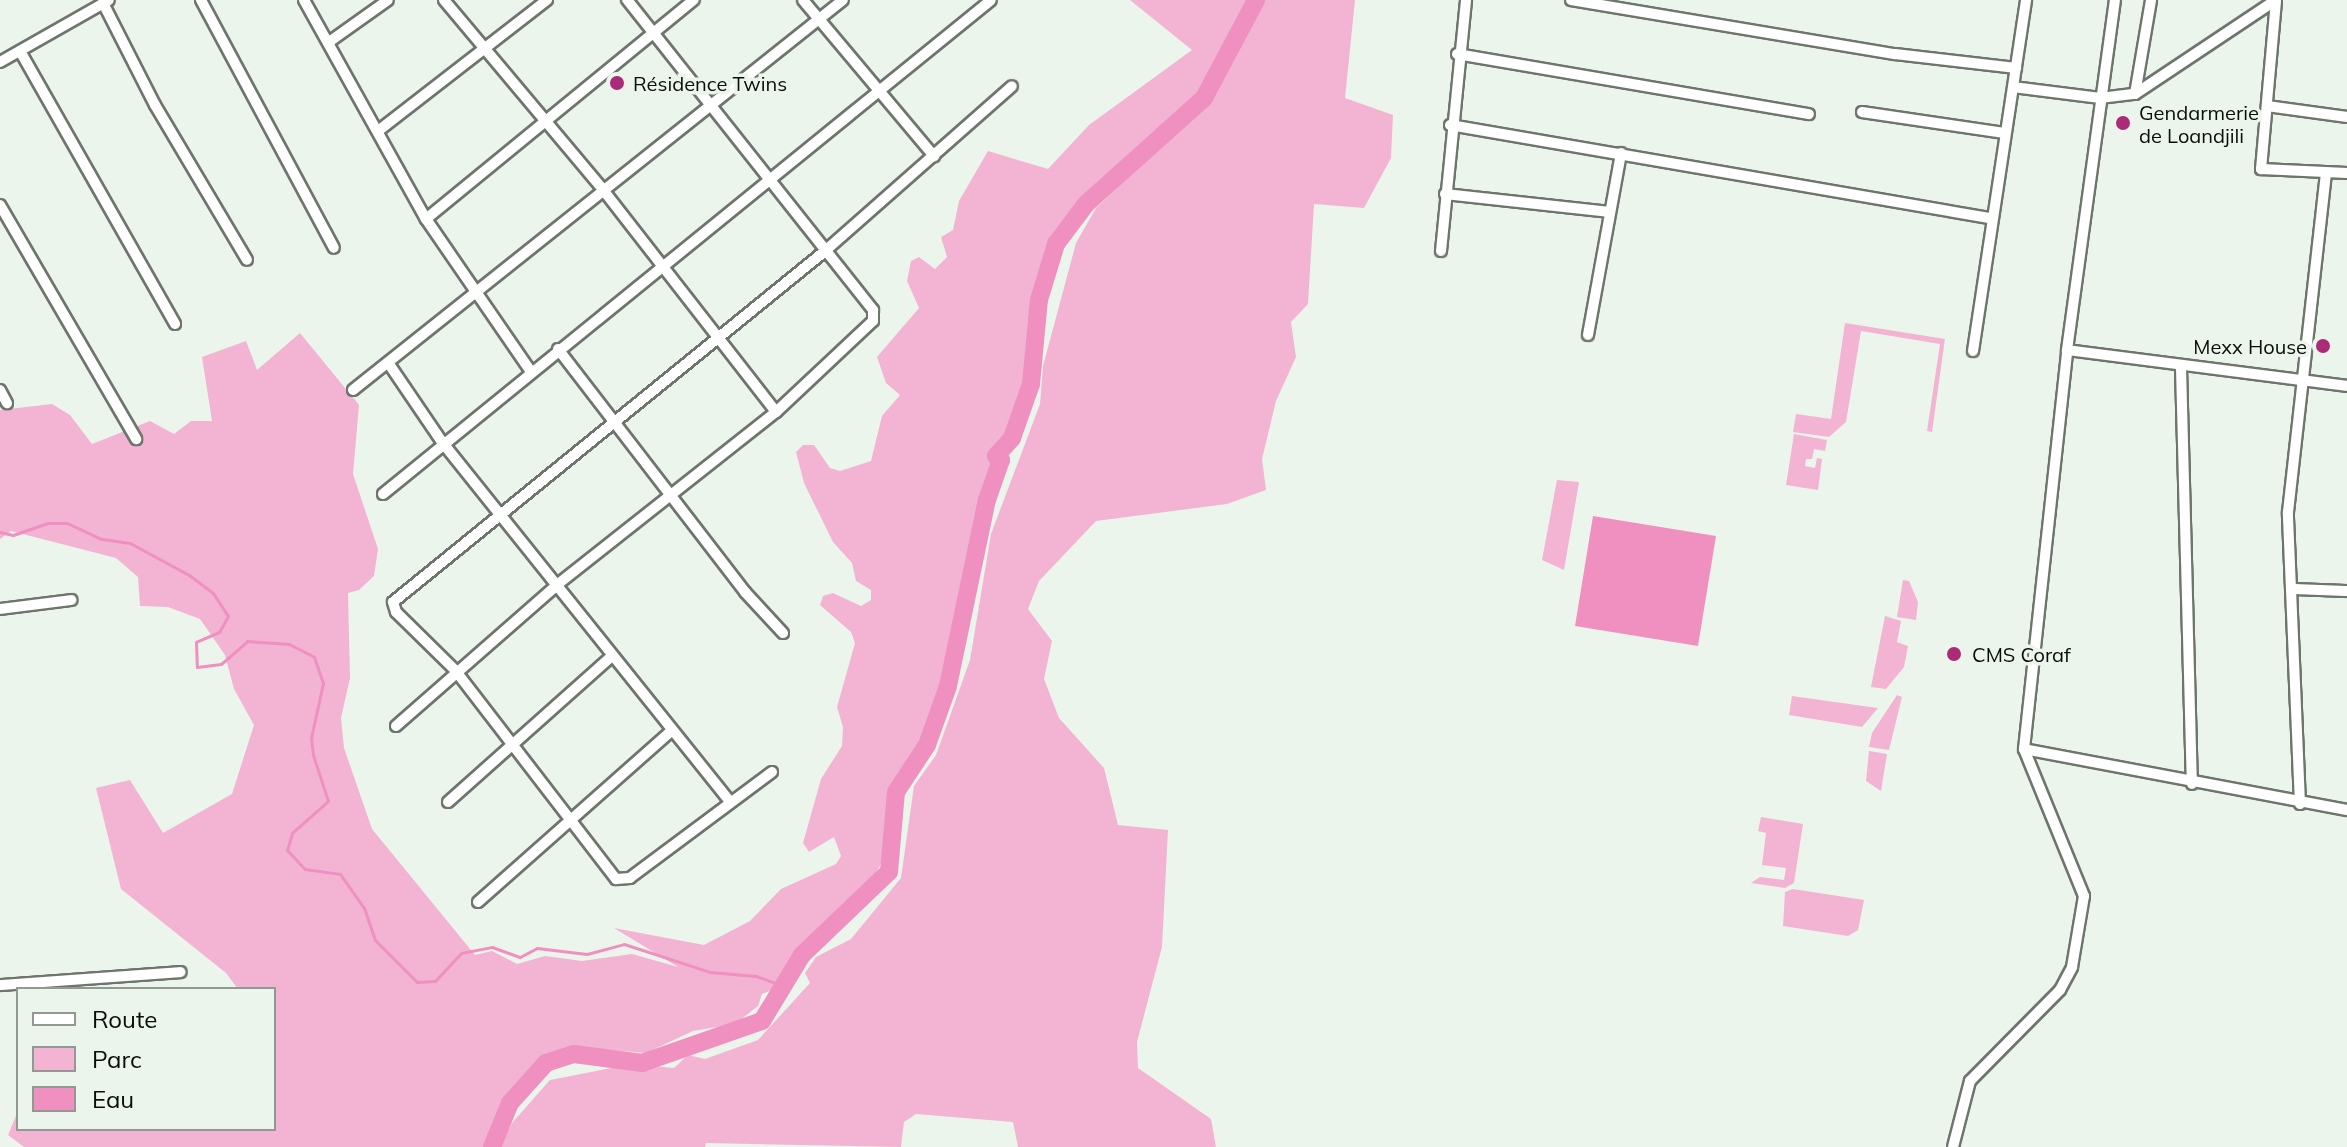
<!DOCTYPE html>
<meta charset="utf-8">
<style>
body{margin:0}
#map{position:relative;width:2347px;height:1147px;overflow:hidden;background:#ecf5ec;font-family:Mulish,sans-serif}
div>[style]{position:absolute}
.green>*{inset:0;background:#f2b4d2}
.water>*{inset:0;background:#ef90c1}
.stream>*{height:3px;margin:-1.5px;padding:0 1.5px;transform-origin:1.5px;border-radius:1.5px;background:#ef90c1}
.river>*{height:18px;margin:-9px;padding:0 9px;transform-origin:9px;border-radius:9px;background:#ef90c1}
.roads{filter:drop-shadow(2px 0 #6d756d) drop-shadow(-2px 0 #6d756d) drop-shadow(0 2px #6d756d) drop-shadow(0 -2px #6d756d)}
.minor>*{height:10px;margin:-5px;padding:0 5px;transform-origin:5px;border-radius:5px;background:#fff}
.dots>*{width:22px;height:22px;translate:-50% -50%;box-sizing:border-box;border:4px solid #ecf5ec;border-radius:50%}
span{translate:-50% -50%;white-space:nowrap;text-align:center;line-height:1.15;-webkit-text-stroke:7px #ecf5ec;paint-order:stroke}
.poi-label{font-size:20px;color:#0a0d0a}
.left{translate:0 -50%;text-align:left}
.right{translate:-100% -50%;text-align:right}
.legend{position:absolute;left:16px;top:987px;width:260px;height:144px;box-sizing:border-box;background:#ecf5ec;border:2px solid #929892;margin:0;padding:10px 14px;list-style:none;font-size:24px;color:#0a0d0a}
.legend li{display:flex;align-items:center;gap:16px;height:40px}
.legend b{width:40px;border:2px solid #929892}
</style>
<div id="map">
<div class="green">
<i style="clip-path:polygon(1130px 0,1252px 0,1193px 103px,1102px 178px,1064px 220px,1046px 255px,1031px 306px,1026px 381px,1008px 428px,991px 452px,994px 469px,963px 578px,947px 666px,921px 740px,893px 787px,885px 857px,866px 890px,804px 946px,772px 990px,762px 994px,758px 1006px,735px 1024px,693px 1031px,646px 1053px,585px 1048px,554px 1052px,513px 1090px,484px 1147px,24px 1147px,8px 1135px,18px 1111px,18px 1129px,274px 1129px,274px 989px,238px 989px,226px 973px,121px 889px,96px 788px,130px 780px,163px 833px,232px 794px,254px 725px,234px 689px,225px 655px,200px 619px,168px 607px,140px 606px,138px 577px,116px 558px,11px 531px,0 539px,0 410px,52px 404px,70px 415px,92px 444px,150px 421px,174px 434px,191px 421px,212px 421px,202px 357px,246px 341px,257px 370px,300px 333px,359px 405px,353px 474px,378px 549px,374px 576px,359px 590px,348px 593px,350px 678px,341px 718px,344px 748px,372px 829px,475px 955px,492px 951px,517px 964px,545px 956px,582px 961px,632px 954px,678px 967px,614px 928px,704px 945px,750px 921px,781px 889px,836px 864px,841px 856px,834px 837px,809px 852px,803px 843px,821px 779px,842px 746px,843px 727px,837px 707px,855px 643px,851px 632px,820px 605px,823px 596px,833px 593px,861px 606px,871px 600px,871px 590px,856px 581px,852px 563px,833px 542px,804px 483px,796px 452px,803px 445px,814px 445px,830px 468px,840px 471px,871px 461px,882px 416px,900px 395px,886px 383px,877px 357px,919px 308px,907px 281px,911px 261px,919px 257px,935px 269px,947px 257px,941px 237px,953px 230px,959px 201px,988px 151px,1048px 169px,1089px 125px,1192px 50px)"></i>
<i style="clip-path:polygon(1265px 0,1355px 0,1345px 98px,1393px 115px,1391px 158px,1364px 208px,1314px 204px,1308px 304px,1291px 322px,1296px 357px,1276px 401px,1262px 459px,1266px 490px,1227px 504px,1096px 521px,1039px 581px,1028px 609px,1052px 641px,1044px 679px,1059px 718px,1104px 768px,1118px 825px,1168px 830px,1162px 947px,1137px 1042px,1138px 1068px,1211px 1119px,1216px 1147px,1018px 1147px,1013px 1122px,916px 1114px,904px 1122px,901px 1147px,706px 1143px,705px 1147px,500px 1147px,512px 1123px,550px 1080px,632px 1064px,674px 1068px,688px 1055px,705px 1059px,758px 1040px,810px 983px,805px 973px,816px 957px,851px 939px,901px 878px,914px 786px,936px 755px,970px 660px,991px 534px,1040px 404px,1043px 366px,1076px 243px,1096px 208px,1202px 108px)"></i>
<i style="clip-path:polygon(1845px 323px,1945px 339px,1932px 432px,1927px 431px,1940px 344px,1861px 331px,1846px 422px,1829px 437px,1793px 432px,1796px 414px,1831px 419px)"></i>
<i style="clip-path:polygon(1794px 434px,1827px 440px,1825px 451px,1814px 449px,1812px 459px,1806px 459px,1805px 466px,1815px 468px,1817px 458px,1822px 459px,1818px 490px,1786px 485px)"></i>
<i style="clip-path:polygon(1557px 480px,1579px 482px,1564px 570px,1542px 560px)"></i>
<i style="clip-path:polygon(1903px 580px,1909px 581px,1918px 602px,1916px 620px,1897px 617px)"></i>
<i style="clip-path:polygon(1885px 616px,1901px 621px,1897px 642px,1908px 646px,1904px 667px,1886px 689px,1871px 687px)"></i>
<i style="clip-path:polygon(1897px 695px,1902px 697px,1889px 750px,1869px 747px,1872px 733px)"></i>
<i style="clip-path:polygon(1792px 696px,1878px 708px,1862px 727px,1789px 715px)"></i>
<i style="clip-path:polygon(1869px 751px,1887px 754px,1881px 791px,1866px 781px)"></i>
<i style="clip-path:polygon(1761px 817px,1803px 824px,1794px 883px,1785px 888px,1751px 883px,1760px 877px,1784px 880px,1786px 868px,1762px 865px,1766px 833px,1758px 831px)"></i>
<i style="clip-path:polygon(1793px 889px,1864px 900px,1858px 930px,1848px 936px,1783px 926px,1785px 892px)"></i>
</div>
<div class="water">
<i style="clip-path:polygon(1593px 516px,1716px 536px,1698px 646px,1575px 626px)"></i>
</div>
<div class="stream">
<i style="left:0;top:532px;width:13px;rotate:13deg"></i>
<i style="left:13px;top:535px;width:36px;rotate:-19deg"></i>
<i style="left:47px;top:523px;width:20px"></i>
<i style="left:67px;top:523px;width:38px;rotate:25deg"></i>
<i style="left:102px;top:539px;width:28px;rotate:8deg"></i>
<i style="left:130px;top:543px;width:67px;rotate:28.5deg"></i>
<i style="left:189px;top:575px;width:30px;rotate:37deg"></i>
<i style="left:213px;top:593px;width:27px;rotate:57deg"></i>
<i style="left:228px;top:616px;width:18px;rotate:119deg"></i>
<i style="left:219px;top:632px;width:25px;rotate:157deg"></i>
<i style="left:196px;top:642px;width:25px;rotate:88deg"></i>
<i style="left:197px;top:667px;width:24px;rotate:-7deg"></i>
<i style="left:221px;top:664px;width:35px;rotate:-41deg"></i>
<i style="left:247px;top:641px;width:42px;rotate:4.1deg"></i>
<i style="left:289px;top:644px;width:28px;rotate:27deg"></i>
<i style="left:314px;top:657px;width:28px;rotate:71deg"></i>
<i style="left:323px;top:683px;width:56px;rotate:102.3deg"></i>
<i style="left:311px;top:738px;width:17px;rotate:83deg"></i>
<i style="left:313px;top:755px;width:48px;rotate:71.9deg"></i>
<i style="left:328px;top:801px;width:48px;rotate:138.4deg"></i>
<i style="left:292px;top:833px;width:18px;rotate:106deg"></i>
<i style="left:287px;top:850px;width:26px;rotate:47deg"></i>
<i style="left:305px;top:869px;width:35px;rotate:8deg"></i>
<i style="left:340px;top:874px;width:42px;rotate:54.8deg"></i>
<i style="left:364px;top:908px;width:34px;rotate:71deg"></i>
<i style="left:375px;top:940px;width:59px;rotate:45deg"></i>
<i style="left:417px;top:982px;width:18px;rotate:-3deg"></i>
<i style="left:435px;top:981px;width:38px;rotate:-47deg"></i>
<i style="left:461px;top:953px;width:32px;rotate:-11deg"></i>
<i style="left:492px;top:947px;width:30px;rotate:20deg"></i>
<i style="left:520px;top:957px;width:19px;rotate:-28deg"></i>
<i style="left:537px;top:948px;width:50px;rotate:6.8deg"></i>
<i style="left:587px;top:954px;width:38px;rotate:-15deg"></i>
<i style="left:624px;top:944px;width:90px;rotate:18deg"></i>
<i style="left:710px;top:972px;width:46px;rotate:5deg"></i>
<i style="left:756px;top:976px;width:29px;rotate:20deg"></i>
</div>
<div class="river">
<i style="left:492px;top:1147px;width:48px;rotate:-67.8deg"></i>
<i style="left:510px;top:1103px;width:54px;rotate:-48deg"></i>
<i style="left:546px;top:1063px;width:29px;rotate:-18deg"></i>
<i style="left:574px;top:1054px;width:69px;rotate:7.5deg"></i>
<i style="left:642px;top:1063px;width:127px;rotate:-19.3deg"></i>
<i style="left:762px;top:1021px;width:77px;rotate:-58.8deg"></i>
<i style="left:802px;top:955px;width:120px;rotate:-43.7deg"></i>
<i style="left:889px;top:872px;width:80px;rotate:-85deg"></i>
<i style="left:896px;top:792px;width:56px;rotate:-56.6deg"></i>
<i style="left:927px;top:745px;width:63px;rotate:-70.4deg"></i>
<i style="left:948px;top:686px;width:190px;rotate:-78.2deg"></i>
<i style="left:987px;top:500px;width:42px;rotate:-70.7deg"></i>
<i style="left:1001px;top:460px;width:6px;rotate:-141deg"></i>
<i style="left:996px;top:456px;width:24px;rotate:-48deg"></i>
<i style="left:1012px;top:438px;width:57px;rotate:-70.6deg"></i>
<i style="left:1031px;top:384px;width:84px;rotate:-84.6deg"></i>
<i style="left:1039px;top:300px;width:59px;rotate:-73.1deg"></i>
<i style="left:1056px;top:244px;width:50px;rotate:-53.1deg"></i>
<i style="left:1086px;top:204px;width:159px;rotate:-41.9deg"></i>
<i style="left:1204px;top:98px;width:111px;rotate:-62deg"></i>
</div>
<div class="roads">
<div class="minor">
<i style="left:201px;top:0;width:281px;rotate:61.8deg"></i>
<i style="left:304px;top:0;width:251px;rotate:60.9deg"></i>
<i style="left:426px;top:219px;width:186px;rotate:55.5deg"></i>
<i style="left:444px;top:0;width:249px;rotate:50deg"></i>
<i style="left:604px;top:191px;width:280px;rotate:52.1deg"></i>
<i style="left:803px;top:0;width:204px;rotate:50deg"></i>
<i style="left:1571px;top:0;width:328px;rotate:9.5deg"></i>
<i style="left:1895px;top:54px;width:122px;rotate:6.6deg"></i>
<i style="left:2276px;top:1px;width:169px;rotate:95.1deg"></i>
<i style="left:2261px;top:169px;width:86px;rotate:2.7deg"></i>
<i style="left:103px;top:3px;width:114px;rotate:63deg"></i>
<i style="left:155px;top:105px;width:180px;rotate:59.3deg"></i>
<i style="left:329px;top:42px;width:72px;rotate:-35.4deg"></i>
<i style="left:20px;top:51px;width:314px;rotate:60.4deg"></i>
<i style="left:1457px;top:54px;width:357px;rotate:9.7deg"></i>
<i style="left:0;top:62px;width:125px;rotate:-29.6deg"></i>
<i style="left:2013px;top:87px;width:88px;rotate:7.2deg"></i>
<i style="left:2100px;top:98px;width:35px;rotate:-7deg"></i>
<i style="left:2135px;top:94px;width:169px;rotate:-33.7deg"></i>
<i style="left:2135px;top:94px;width:95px;rotate:-80.3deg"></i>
<i style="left:2267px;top:106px;width:81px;rotate:7.8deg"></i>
<i style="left:1862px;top:112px;width:144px;rotate:8.4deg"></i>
<i style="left:1450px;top:125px;width:547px;rotate:9.79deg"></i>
<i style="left:378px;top:131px;width:214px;rotate:-37.8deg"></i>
<i style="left:1445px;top:194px;width:166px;rotate:6.2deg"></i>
<i style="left:0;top:205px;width:271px;rotate:59.8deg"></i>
<i style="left:426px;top:219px;width:346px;rotate:-39.3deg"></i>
<i style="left:1441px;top:251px;width:252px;rotate:-84.3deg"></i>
<i style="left:1588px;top:335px;width:185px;rotate:-79.7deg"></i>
<i style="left:558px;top:349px;width:307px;rotate:52.4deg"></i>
<i style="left:745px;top:592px;width:56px;rotate:47.2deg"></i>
<i style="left:2067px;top:350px;width:282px;rotate:7.3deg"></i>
<i style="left:1973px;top:351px;width:355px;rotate:-81.4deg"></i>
<i style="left:389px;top:364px;width:94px;rotate:55.8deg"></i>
<i style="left:442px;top:442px;width:461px;rotate:51.3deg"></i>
<i style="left:2181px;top:368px;width:416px;rotate:88.5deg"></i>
<i style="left:0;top:390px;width:15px;rotate:62deg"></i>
<i style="left:353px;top:390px;width:626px;rotate:-38.52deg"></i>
<i style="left:383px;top:494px;width:783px;rotate:-39.09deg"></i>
<i style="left:2293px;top:589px;width:54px;rotate:2.1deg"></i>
<i style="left:0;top:609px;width:72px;rotate:-7.2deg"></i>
<i style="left:396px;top:726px;width:215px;rotate:-41.2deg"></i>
<i style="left:558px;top:584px;width:278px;rotate:-38.3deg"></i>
<i style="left:776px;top:412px;width:133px;rotate:-43.2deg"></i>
<i style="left:873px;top:321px;width:11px;rotate:-90deg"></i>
<i style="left:873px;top:310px;width:396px;rotate:-128.4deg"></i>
<i style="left:2024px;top:749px;width:329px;rotate:10.7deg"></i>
<i style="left:772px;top:772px;width:177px;rotate:143.3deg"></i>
<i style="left:630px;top:878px;width:14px;rotate:176deg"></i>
<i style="left:616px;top:879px;width:262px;rotate:-127.6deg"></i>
<i style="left:456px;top:671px;width:84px;rotate:-135.5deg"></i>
<i style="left:396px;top:612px;width:10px;rotate:-107deg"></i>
<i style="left:393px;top:602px;width:557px;rotate:-39.09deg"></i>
<i style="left:825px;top:251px;width:249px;rotate:-41.4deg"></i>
<i style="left:448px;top:802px;width:218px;rotate:-41.7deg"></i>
<i style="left:2300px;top:804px;width:292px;rotate:-92.4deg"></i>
<i style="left:2288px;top:512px;width:341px;rotate:-83.6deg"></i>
<i style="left:478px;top:902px;width:258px;rotate:-41.5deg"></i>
<i style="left:0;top:985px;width:181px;rotate:-4.1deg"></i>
<i style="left:1953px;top:1147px;width:68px;rotate:-75.6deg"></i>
<i style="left:1970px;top:1081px;width:128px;rotate:-45.3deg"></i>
<i style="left:2060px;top:990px;width:26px;rotate:-62deg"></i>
<i style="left:2072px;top:967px;width:72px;rotate:-80.4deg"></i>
<i style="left:2084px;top:896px;width:159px;rotate:-112.2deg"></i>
<i style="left:2024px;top:749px;width:401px;rotate:-83.8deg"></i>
<i style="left:2067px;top:350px;width:353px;rotate:-82.2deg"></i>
</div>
</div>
<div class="dots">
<i style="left:617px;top:83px;background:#ac2b79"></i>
<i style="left:2123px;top:123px;background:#ac2b79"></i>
<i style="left:2323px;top:346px;background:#ac2b79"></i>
<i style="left:1954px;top:654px;background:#ac2b79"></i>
</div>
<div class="poi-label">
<span class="left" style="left:633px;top:83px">Résidence Twins</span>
<span class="left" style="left:2139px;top:124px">Gendarmerie<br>de Loandjili</span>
<span class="right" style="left:2307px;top:346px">Mexx House</span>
<span class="left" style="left:1972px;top:654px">CMS Coraf</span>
</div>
<ul class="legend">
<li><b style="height:10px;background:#fff"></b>Route</li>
<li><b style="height:22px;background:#f2b4d2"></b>Parc</li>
<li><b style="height:22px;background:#ef90c1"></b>Eau</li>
</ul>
</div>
